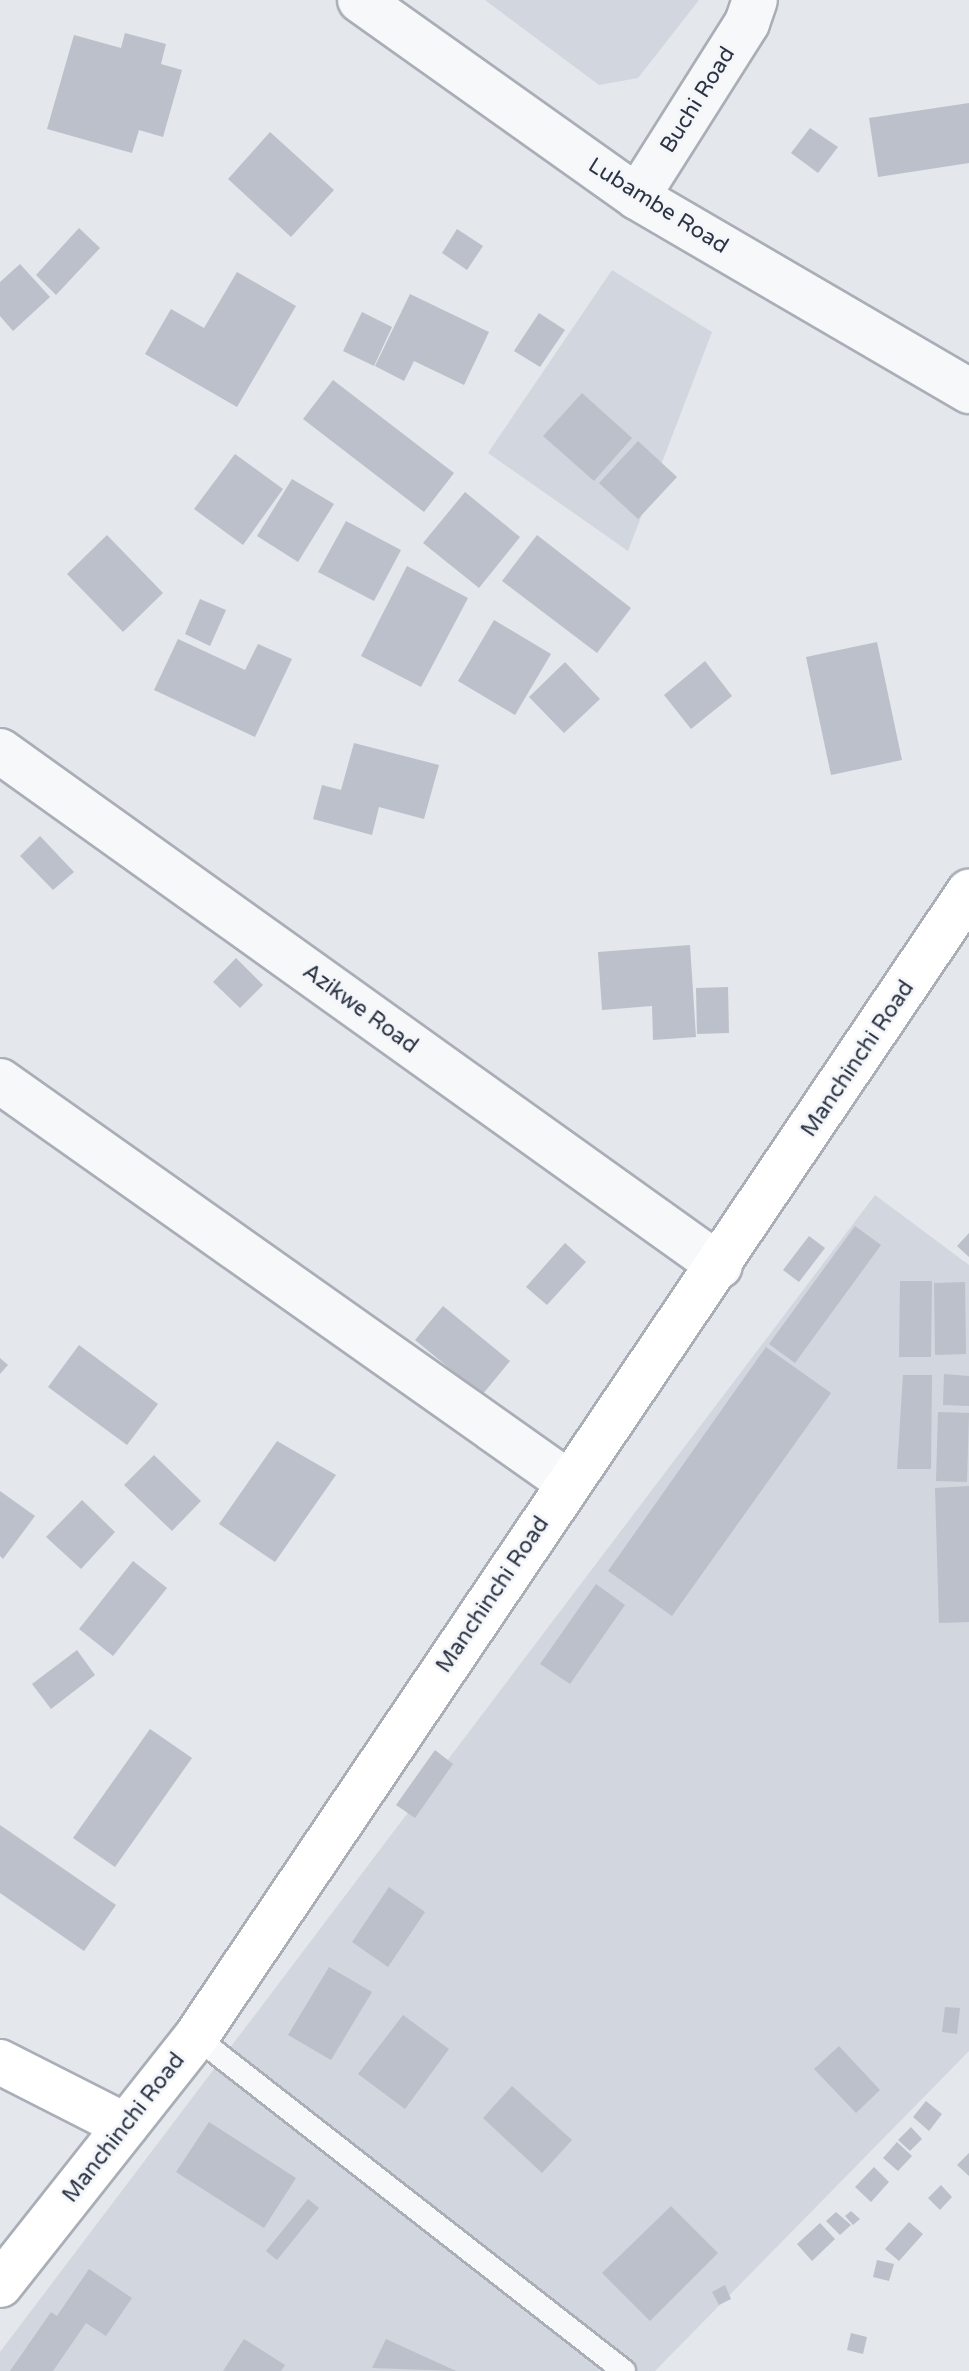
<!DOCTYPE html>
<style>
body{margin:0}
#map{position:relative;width:969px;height:2371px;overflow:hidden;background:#e4e7ec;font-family:"Varela Round",sans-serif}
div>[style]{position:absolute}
.built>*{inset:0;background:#d2d6de}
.building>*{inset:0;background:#bbc0ca}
.roads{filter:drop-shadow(2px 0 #a9aeb7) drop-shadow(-2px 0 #a9aeb7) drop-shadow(0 2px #a9aeb7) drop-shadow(0 -2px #a9aeb7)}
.lane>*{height:22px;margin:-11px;padding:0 11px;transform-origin:11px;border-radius:11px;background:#f7f8fa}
.street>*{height:44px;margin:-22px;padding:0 22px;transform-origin:22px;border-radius:22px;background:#f7f8fa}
.secondary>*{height:44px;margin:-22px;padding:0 22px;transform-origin:22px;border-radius:22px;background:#fff}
span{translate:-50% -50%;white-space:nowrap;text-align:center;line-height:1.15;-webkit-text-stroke:6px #f4f6f9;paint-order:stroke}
.street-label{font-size:22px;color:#2b3445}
</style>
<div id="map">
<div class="built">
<i style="clip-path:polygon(485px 0,699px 0,638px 78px,599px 85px)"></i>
<i style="clip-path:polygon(612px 270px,712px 332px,628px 551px,488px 453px)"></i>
<i style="clip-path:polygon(875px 1195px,969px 1265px,969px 2051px,655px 2371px,0 2371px,0 2352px)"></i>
</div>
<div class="building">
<i style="clip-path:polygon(125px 33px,166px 44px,161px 64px,182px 70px,163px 137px,139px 130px,132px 153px,47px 129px,74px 35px,121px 48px)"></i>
<i style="clip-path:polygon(969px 103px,969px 163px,878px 177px,869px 118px)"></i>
<i style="clip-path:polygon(810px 128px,838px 147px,818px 173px,791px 153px)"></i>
<i style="clip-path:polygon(270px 132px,334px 190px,291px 237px,228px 179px)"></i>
<i style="clip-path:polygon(79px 228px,100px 248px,56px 295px,36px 275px)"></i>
<i style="clip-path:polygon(457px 229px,483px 246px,467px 270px,442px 253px)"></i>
<i style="clip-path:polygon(20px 264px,50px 297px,13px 331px,0 316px,0 282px)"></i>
<i style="clip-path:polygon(237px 272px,296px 306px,237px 407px,145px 354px,171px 309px,204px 328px)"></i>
<i style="clip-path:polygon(410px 294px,489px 332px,464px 385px,414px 361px,404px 381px,375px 366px)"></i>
<i style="clip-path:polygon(362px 312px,392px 327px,374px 366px,343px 351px)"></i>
<i style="clip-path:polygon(539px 313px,565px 330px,540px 367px,514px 351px)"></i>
<i style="clip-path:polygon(333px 380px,454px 473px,424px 512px,303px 419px)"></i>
<i style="clip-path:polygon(582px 393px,632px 438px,594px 481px,543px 436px)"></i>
<i style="clip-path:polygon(638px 441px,677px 477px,638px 519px,599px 483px)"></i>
<i style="clip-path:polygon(235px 454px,283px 489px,243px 545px,194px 509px)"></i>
<i style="clip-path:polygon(292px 479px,334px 504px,298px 562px,257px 536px)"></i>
<i style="clip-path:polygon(465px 492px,520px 537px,479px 588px,423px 543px)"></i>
<i style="clip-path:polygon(346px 521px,401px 550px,374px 601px,318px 572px)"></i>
<i style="clip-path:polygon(107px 535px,163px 593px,123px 632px,67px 574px)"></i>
<i style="clip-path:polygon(537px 535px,631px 608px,597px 653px,502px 581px)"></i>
<i style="clip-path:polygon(407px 566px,468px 598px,421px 687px,361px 656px)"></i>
<i style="clip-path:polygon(200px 599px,226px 610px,210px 646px,185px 634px)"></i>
<i style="clip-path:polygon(494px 620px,551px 654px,515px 715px,458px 681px)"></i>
<i style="clip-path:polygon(178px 639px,245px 670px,258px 644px,292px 659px,255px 737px,154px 690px)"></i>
<i style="clip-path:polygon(877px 642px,902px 760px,831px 775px,806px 657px)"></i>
<i style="clip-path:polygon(705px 661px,732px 696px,691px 729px,664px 695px)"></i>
<i style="clip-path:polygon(565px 662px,600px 699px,564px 733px,529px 697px)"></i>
<i style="clip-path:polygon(354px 743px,439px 765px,424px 819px,379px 807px,372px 835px,313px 819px,322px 785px,341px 790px)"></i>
<i style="clip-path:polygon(40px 836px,74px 872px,53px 890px,20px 856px)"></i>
<i style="clip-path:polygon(690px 945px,696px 1037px,653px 1040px,652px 1006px,602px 1010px,598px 952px)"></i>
<i style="clip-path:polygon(236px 958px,263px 985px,240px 1008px,213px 982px)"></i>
<i style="clip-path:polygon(728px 987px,729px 1033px,697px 1034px,696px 988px)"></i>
<i style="clip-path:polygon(855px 1226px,881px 1245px,795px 1363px,769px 1344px)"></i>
<i style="clip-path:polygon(969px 1233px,969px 1257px,957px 1246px)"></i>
<i style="clip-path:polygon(809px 1236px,825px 1248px,799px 1282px,783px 1270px)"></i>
<i style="clip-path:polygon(565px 1243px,586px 1262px,547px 1305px,526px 1287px)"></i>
<i style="clip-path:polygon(900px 1281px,932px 1281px,931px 1357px,899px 1357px)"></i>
<i style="clip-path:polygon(965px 1282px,966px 1354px,935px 1355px,934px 1283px)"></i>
<i style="clip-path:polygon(443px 1306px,510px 1361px,482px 1395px,415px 1340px)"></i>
<i style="clip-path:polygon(79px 1345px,158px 1404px,127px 1445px,48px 1387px)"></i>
<i style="clip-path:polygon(766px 1347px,831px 1393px,672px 1616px,608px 1571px)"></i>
<i style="clip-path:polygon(0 1358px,8px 1365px,0 1374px)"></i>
<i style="clip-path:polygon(944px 1374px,969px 1376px,969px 1406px,943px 1405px)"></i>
<i style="clip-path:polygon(903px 1375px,932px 1375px,931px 1469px,897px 1469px)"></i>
<i style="clip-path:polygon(938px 1412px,969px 1413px,967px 1482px,936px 1481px)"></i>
<i style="clip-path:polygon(277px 1441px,336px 1475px,275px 1562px,219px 1524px)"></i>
<i style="clip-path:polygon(154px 1455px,201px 1501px,172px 1531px,124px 1485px)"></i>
<i style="clip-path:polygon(969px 1486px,969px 1622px,939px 1623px,935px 1488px)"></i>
<i style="clip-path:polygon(0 1491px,35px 1516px,3px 1559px,0 1556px)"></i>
<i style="clip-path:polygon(82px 1500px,115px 1532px,81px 1569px,46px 1537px)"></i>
<i style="clip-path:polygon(133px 1561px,167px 1588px,113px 1656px,79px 1629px)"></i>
<i style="clip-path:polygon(596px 1584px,625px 1605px,570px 1684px,540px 1664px)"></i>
<i style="clip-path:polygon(77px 1650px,95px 1675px,51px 1709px,32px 1684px)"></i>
<i style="clip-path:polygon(150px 1729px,192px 1758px,115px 1867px,73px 1838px)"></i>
<i style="clip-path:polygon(435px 1750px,453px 1764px,415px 1818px,396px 1805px)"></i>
<i style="clip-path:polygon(0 1825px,116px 1905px,84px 1951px,0 1893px)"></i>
<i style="clip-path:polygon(389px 1887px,425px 1912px,388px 1967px,352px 1942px)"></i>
<i style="clip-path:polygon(329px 1967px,372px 1992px,331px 2060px,288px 2035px)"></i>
<i style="clip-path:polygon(945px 2007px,960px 2008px,957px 2034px,942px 2032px)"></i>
<i style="clip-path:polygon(403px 2015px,449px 2049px,405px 2109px,358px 2074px)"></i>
<i style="clip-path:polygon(839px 2046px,880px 2090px,856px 2113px,814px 2069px)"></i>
<i style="clip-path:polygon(512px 2086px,572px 2140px,542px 2173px,483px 2118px)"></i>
<i style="clip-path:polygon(926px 2101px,942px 2114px,929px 2131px,913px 2117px)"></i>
<i style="clip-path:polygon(209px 2122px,296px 2178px,264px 2228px,176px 2172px)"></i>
<i style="clip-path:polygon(911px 2127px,922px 2139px,910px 2151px,898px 2140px)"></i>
<i style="clip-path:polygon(897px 2142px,912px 2156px,898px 2171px,883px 2158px)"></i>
<i style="clip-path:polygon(969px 2153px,969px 2176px,957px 2165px)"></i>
<i style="clip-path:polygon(874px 2167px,889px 2182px,871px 2202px,855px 2187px)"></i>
<i style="clip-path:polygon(941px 2185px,952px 2197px,940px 2210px,928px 2198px)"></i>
<i style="clip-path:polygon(308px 2199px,319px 2208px,277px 2260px,266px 2251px)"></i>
<i style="clip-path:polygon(671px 2206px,718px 2253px,650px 2321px,602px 2273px)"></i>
<i style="clip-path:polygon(851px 2211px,860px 2219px,853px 2225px,845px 2216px)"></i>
<i style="clip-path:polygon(836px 2212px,851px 2225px,840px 2235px,826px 2221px)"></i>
<i style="clip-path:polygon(909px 2222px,923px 2234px,899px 2261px,885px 2249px)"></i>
<i style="clip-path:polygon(820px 2223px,835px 2239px,812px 2261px,797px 2244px)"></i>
<i style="clip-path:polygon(877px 2260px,894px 2264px,889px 2281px,873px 2277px)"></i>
<i style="clip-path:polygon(89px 2269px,132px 2298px,106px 2336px,86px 2323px,53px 2371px,10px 2371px,51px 2312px,57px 2316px)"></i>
<i style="clip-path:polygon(725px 2285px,731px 2299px,719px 2305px,712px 2292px)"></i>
<i style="clip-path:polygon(851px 2333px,867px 2337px,863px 2354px,847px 2350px)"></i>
<i style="clip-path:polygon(244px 2339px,285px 2365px,281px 2371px,223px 2371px)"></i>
<i style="clip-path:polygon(386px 2339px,456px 2371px,372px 2368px)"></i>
</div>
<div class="roads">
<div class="lane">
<i style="left:196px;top:2037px;width:543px;rotate:37.97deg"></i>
</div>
<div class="street">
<i style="left:360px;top:0;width:340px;rotate:35.4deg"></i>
<i style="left:637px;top:197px;width:385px;rotate:30.3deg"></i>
<i style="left:637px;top:197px;width:206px;rotate:-57.7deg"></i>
<i style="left:747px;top:23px;width:24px;rotate:-71deg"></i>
<i style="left:0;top:751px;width:885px;rotate:35.58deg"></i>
<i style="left:0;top:1081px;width:697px;rotate:35.24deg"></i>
</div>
<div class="secondary">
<i style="left:0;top:2062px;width:141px;rotate:26.9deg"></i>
<i style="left:0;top:2285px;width:316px;rotate:-51.7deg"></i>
<i style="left:196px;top:2037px;width:1382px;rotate:-55.98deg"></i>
</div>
</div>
<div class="street-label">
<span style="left:698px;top:100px;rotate:-58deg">Buchi Road</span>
<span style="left:658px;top:206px;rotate:32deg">Lubambe Road</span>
<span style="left:360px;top:1009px;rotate:36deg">Azikwe Road</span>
<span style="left:858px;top:1059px;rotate:-56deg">Manchinchi Road</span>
<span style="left:493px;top:1595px;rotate:-56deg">Manchinchi Road</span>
<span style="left:124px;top:2128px;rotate:-52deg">Manchinchi Road</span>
</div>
</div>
